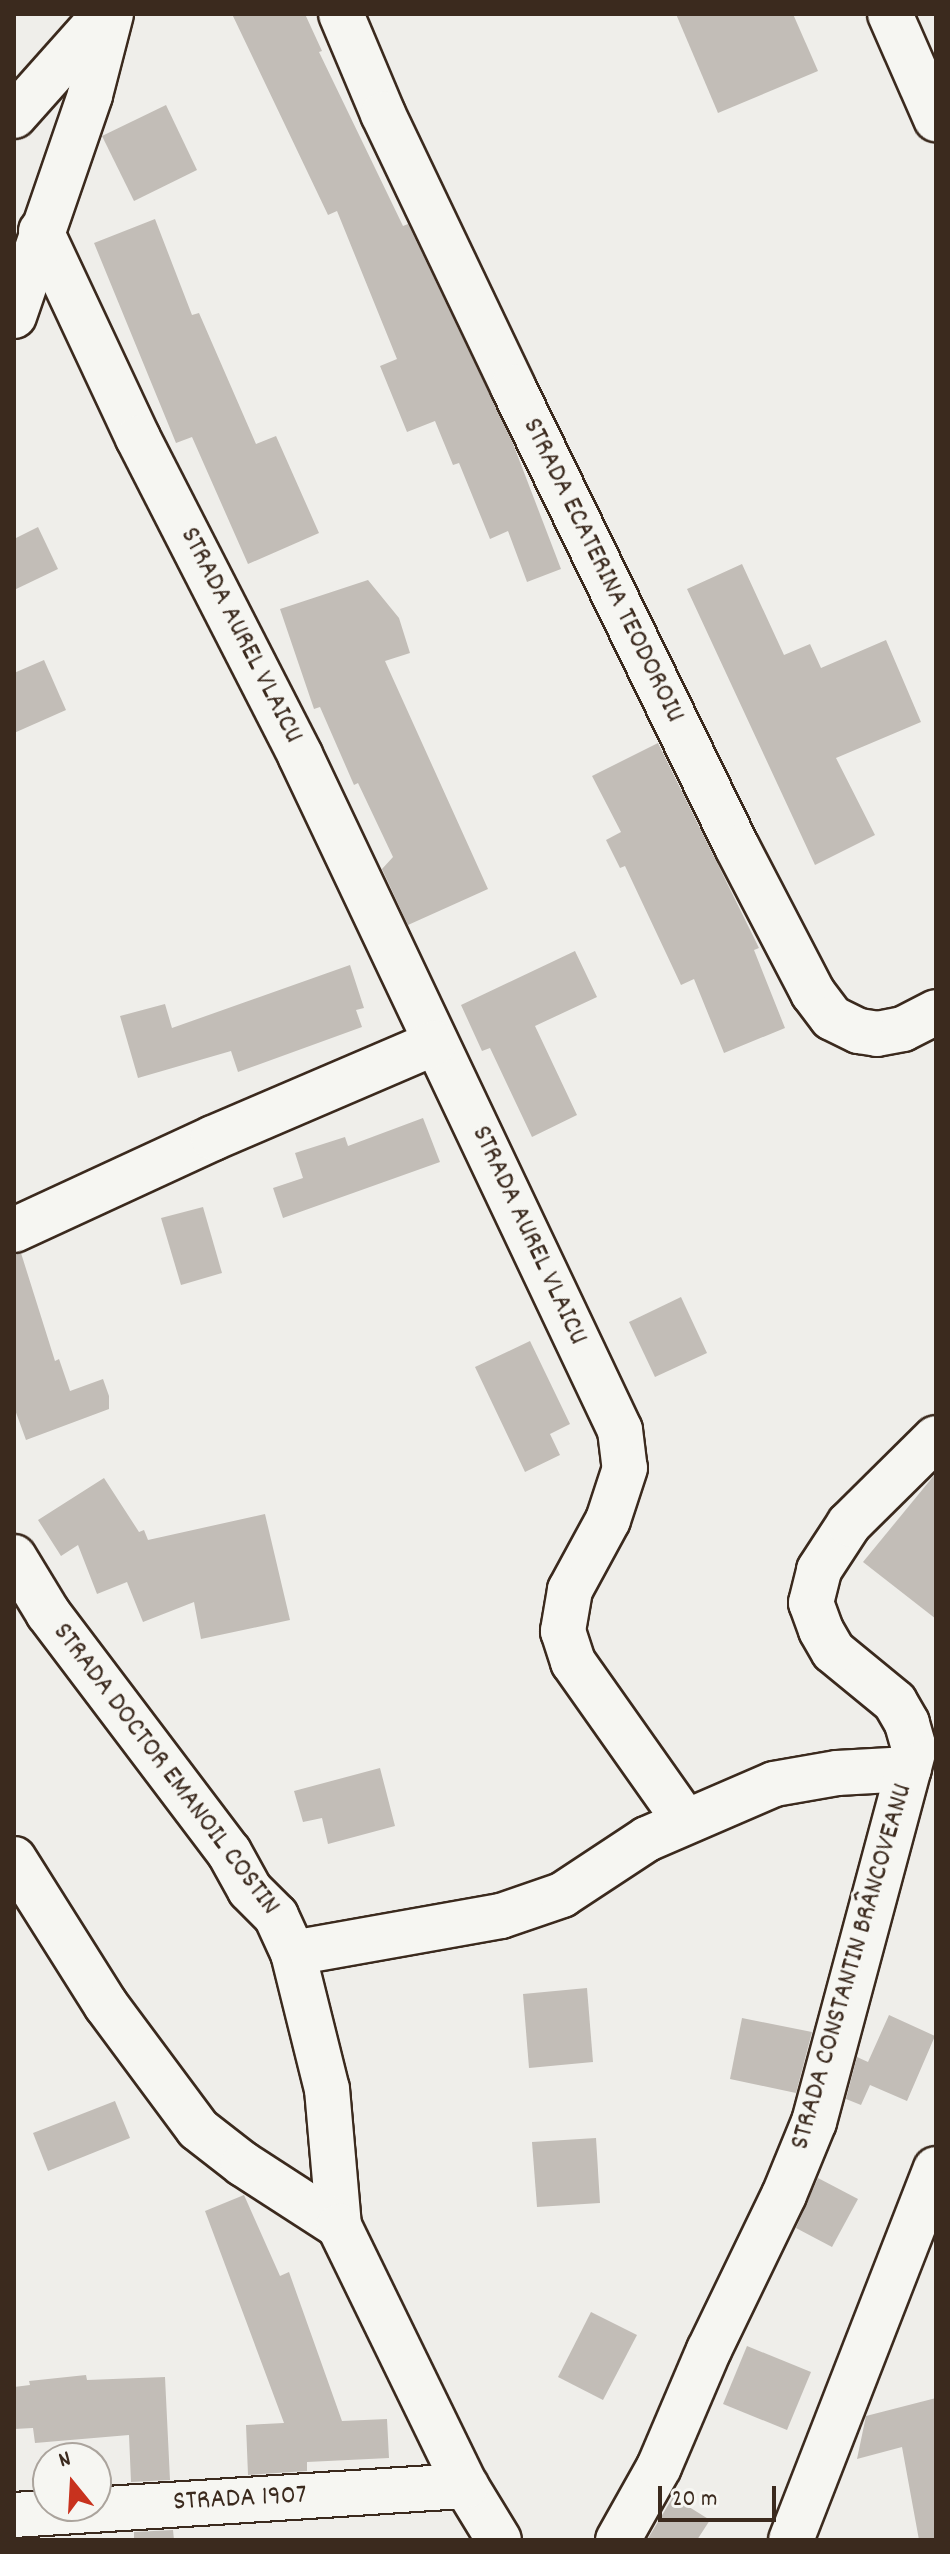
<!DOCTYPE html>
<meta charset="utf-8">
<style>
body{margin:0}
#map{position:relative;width:950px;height:2554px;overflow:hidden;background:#efeeea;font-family:Dekko,sans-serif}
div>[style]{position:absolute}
.building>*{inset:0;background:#c2bdb7}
.roads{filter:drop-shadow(2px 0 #3b2a1e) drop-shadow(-2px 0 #3b2a1e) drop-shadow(0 2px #3b2a1e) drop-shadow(0 -2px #3b2a1e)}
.minor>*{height:44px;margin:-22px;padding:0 22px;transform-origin:22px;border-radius:22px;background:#f6f6f2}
.major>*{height:44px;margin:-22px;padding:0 22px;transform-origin:22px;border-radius:22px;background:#f6f6f2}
span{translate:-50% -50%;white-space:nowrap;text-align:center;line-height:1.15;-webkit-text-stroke:6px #f6f6f2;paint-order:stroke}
.street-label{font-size:28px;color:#3b2a1e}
.frame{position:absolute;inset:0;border:16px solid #3b2a1e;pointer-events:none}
.north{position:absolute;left:32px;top:2442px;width:80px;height:80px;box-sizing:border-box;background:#f6f6f2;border:2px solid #aba49d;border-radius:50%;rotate:342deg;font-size:22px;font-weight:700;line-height:32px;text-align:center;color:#3b2a1e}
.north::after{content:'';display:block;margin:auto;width:28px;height:36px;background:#c8321e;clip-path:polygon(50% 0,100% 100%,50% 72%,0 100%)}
.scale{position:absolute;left:658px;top:2486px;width:118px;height:36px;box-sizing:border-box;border:4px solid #3b2a1e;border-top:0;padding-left:10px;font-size:24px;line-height:28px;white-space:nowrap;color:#3b2a1e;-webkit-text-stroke:6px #f6f6f2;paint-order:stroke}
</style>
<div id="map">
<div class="building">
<i style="clip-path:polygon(232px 14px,305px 14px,322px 51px,319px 52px,403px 226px,408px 224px,512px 441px,561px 569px,527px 582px,508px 531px,490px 539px,459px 463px,453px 465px,435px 421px,407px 432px,380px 366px,397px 359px,337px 211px,328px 215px)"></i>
<i style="clip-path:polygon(676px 14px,793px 14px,818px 71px,718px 113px)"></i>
<i style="clip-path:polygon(166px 105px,197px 170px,134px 201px,102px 136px)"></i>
<i style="clip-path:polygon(155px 219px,192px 315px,199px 313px,256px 444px,276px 436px,319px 533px,248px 564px,192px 437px,176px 443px,94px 243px)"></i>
<i style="clip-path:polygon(38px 527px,58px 569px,14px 590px,14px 539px)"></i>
<i style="clip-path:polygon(742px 564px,784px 655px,810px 644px,821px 668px,886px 640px,921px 722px,836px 758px,875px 835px,815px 865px,687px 589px)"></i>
<i style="clip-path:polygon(368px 580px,399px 618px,410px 653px,385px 661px,488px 889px,408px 925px,382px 869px,393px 857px,358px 783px,354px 785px,320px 707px,314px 709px,280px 609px)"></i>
<i style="clip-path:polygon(44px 660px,66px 710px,14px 733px,14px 673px)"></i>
<i style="clip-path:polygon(658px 743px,759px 948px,754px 950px,785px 1028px,724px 1053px,694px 979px,681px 985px,625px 866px,620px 868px,606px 840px,621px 832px,592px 776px)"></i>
<i style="clip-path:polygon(575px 951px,597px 997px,535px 1026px,577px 1115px,532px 1137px,490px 1048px,482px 1051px,461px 1005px)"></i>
<i style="clip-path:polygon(350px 965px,364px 1008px,356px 1010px,362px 1027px,238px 1072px,231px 1051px,138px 1078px,120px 1016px,165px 1004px,172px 1028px)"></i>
<i style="clip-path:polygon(423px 1118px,440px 1162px,283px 1218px,273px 1188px,303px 1178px,295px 1153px,345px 1137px,348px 1146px)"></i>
<i style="clip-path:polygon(203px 1207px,222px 1273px,181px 1285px,161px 1218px)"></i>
<i style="clip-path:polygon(21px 1253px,55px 1361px,59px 1359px,70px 1391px,103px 1379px,109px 1396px,109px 1409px,26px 1440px,14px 1407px,14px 1255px)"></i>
<i style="clip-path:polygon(681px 1297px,707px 1353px,655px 1377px,629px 1322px)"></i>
<i style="clip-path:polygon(530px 1341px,570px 1424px,550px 1434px,560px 1455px,525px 1472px,475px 1367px)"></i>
<i style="clip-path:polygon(936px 1473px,936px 1619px,863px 1562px)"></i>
<i style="clip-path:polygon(104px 1478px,139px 1532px,144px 1530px,148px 1540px,265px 1514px,290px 1620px,201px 1639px,194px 1602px,143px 1622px,127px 1582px,97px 1594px,78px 1545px,61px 1556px,38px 1520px)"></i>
<i style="clip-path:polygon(380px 1768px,395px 1826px,328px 1844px,322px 1818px,303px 1822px,294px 1791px)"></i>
<i style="clip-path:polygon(587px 1988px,593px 2062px,529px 2068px,523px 1994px)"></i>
<i style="clip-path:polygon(889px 2015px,935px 2036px,907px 2101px,870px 2085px,861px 2105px,846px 2099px,857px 2057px,868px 2062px)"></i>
<i style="clip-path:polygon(742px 2018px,812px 2032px,796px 2093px,730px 2079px)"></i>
<i style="clip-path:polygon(115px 2101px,130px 2138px,48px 2171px,33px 2133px)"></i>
<i style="clip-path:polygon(596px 2138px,600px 2203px,537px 2207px,532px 2142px)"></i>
<i style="clip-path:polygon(818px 2178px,858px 2199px,832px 2247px,796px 2228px)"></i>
<i style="clip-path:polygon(244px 2195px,280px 2276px,289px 2272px,342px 2421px,387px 2419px,389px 2458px,307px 2462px,307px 2471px,248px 2475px,246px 2425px,284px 2423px,205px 2211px)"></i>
<i style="clip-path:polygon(591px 2312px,637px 2335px,603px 2400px,558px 2377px)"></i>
<i style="clip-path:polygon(747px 2346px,811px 2372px,787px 2430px,723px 2404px)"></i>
<i style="clip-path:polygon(86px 2375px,87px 2380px,165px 2377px,170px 2480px,131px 2482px,129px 2435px,35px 2443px,33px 2428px,14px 2429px,14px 2387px,30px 2385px,29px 2381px)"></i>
<i style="clip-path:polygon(936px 2398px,936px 2540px,919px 2540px,902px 2447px,857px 2459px,866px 2416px)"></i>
<i style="clip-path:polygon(673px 2497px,710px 2520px,697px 2540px,647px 2540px)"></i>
<i style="clip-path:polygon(173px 2530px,174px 2540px,134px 2540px,134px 2532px)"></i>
</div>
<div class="roads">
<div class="minor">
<i style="left:341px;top:14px;width:108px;rotate:67.2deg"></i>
<i style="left:383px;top:114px;width:302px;rotate:64.5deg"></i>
<i style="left:513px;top:387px;width:512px;rotate:64.04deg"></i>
<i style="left:737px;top:847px;width:165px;rotate:62.5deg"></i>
<i style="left:813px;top:993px;width:31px;rotate:53deg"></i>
<i style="left:832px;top:1018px;width:30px;rotate:26deg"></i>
<i style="left:859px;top:1031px;width:18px;rotate:9deg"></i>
<i style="left:877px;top:1034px;width:26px;rotate:-11deg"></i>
<i style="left:903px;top:1029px;width:37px;rotate:-27deg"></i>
<i style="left:14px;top:116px;width:137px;rotate:-48.3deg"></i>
<i style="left:41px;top:231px;width:229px;rotate:64.9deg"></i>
<i style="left:138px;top:438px;width:356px;rotate:62.9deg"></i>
<i style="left:300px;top:755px;width:747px;rotate:64.64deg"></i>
<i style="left:620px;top:1430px;width:38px;rotate:83deg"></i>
<i style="left:625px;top:1468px;width:55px;rotate:108.1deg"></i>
<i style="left:608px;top:1520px;width:80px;rotate:118.5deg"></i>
<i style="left:570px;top:1590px;width:42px;rotate:99.7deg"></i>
<i style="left:563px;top:1631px;width:33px;rotate:72deg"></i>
<i style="left:573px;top:1662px;width:194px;rotate:54.8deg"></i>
<i style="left:14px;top:316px;width:234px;rotate:-71deg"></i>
<i style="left:90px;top:95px;width:84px;rotate:-75.5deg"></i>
<i style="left:14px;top:1230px;width:219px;rotate:-24.8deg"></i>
<i style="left:213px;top:1138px;width:241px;rotate:-23.2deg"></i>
<i style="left:14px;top:1557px;width:66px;rotate:58.7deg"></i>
<i style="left:48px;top:1613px;width:300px;rotate:52.9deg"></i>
<i style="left:229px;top:1852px;width:43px;rotate:61.1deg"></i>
<i style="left:250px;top:1890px;width:37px;rotate:45deg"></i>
<i style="left:276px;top:1916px;width:41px;rotate:65.3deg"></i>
<i style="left:293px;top:1953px;width:140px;rotate:76deg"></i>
<i style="left:327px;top:2089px;width:138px;rotate:85deg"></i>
<i style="left:14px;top:1859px;width:173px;rotate:57.8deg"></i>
<i style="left:106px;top:2005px;width:154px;rotate:53.4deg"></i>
<i style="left:198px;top:2129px;width:57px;rotate:37.9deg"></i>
<i style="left:243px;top:2164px;width:114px;rotate:32.9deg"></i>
<i style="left:339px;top:2226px;width:289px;rotate:64deg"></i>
<i style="left:466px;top:2486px;width:63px;rotate:58.6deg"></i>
<i style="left:293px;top:1953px;width:211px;rotate:-10.1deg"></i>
<i style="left:501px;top:1916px;width:65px;rotate:-19deg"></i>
<i style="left:562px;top:1895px;width:102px;rotate:-33.4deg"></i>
<i style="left:647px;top:1839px;width:138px;rotate:-23.4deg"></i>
<i style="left:774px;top:1784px;width:64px;rotate:-9.9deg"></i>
<i style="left:837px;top:1773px;width:72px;rotate:-3.2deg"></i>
<i style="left:14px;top:2515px;width:453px;rotate:-3.7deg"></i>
<i style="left:618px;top:2540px;width:84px;rotate:-60.7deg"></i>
<i style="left:659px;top:2467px;width:127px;rotate:-66.9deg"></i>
<i style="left:709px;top:2350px;width:172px;rotate:-64.2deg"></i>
<i style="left:784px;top:2195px;width:79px;rotate:-67.7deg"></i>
<i style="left:814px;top:2122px;width:387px;rotate:-75deg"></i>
<i style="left:914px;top:1748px;width:26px;rotate:-106deg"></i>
<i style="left:907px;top:1723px;width:24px;rotate:-120deg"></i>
<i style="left:895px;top:1702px;width:80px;rotate:-140.6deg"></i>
<i style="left:833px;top:1651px;width:24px;rotate:-120deg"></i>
<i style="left:821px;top:1630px;width:29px;rotate:-110deg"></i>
<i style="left:811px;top:1603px;width:34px;rotate:-76deg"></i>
<i style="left:819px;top:1570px;width:55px;rotate:-56.9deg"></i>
<i style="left:849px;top:1524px;width:122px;rotate:-44.7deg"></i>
<i style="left:791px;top:2540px;width:398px;rotate:-68.7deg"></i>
</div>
<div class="major">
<i style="left:890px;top:14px;width:115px;rotate:66.3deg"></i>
</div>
</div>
<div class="street-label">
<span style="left:602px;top:571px;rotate:64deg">STRADA ECATERINA TEODOROIU</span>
<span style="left:240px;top:636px;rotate:63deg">STRADA AUREL VLAICU</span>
<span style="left:528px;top:1236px;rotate:65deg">STRADA AUREL VLAICU</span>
<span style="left:165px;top:1770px;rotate:53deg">STRADA DOCTOR EMANOIL COSTIN</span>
<span style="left:853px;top:1967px;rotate:-74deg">STRADA CONSTANTIN BRÂNCOVEANU</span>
<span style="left:240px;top:2500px;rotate:-3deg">STRADA 1907</span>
</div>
<div class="frame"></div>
<div class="north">N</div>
<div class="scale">20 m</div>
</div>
